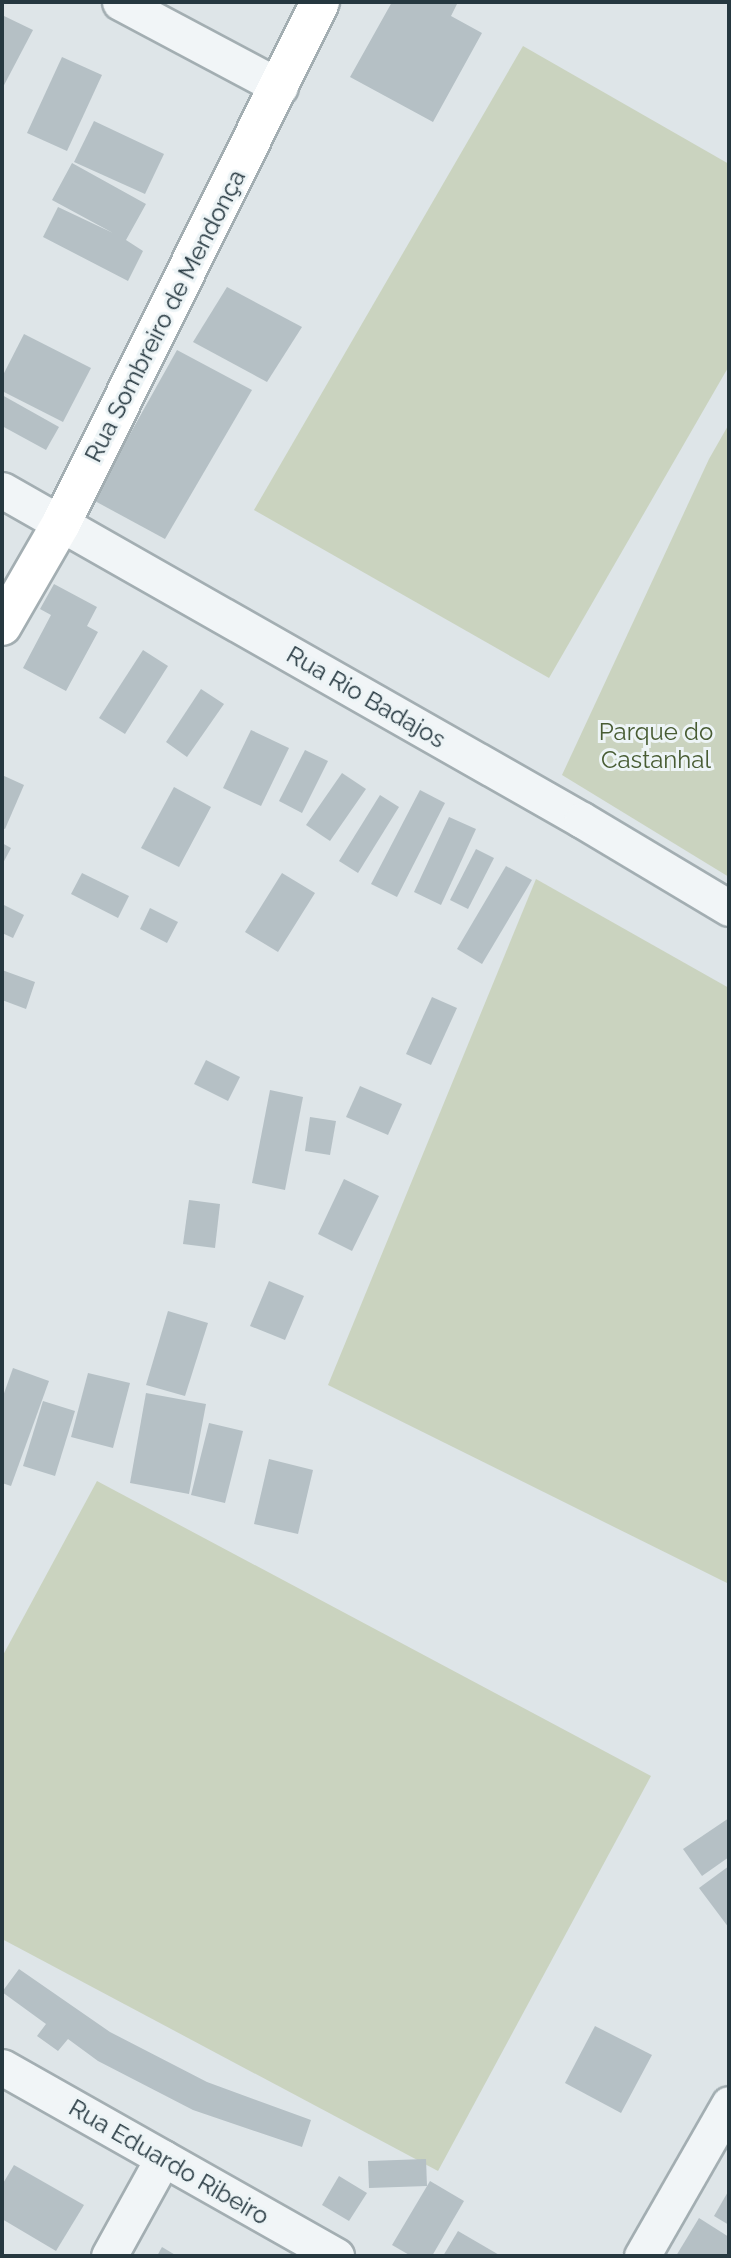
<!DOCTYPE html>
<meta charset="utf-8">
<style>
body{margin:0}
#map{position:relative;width:731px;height:2258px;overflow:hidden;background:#dee5e8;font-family:Raleway,sans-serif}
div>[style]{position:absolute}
.green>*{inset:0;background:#cad3bf}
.building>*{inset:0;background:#b5c0c5}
.roads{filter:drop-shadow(2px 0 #a3aeb2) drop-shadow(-2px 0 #a3aeb2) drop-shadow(0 2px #a3aeb2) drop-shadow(0 -2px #a3aeb2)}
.street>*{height:35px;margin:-17.5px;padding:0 17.5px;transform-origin:17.5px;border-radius:17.5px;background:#f1f5f7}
.secondary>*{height:38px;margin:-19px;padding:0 19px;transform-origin:19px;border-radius:19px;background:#fff}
span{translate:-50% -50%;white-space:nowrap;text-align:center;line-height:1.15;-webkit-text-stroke:6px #edf4f6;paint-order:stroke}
.street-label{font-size:24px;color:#263840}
.park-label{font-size:24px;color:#485c33}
.frame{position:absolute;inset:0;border:4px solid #263840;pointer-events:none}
</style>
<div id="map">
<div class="green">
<i style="clip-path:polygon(523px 46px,729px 164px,729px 366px,549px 678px,254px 510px)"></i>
<i style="clip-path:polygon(729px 424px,729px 877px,562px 775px,709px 459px)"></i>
<i style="clip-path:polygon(536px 879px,729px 988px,729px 1584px,328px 1385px)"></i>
<i style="clip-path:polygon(97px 1481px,651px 1776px,438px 2171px,2px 1939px,2px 1657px)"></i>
</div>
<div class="building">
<i style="clip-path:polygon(392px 2px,458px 2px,451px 16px,482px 33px,433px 122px,350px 77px)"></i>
<i style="clip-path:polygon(2px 15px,33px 30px,2px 89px)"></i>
<i style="clip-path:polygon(62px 57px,102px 75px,67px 151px,27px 133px)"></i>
<i style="clip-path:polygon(94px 121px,164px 154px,145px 194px,74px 162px)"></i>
<i style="clip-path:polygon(72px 163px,146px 204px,126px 240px,143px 251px,128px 281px,43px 237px,58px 207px,113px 233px,52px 200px)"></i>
<i style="clip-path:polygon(227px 287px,302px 327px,267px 382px,193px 342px)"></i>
<i style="clip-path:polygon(24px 334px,91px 368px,63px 422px,2px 391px,2px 377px)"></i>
<i style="clip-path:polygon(177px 350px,252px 390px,165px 539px,93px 500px)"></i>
<i style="clip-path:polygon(2px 395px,59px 427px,46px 450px,2px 426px)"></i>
<i style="clip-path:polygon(54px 584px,97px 607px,87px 626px,98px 632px,66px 691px,23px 668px,51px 615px,40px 609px)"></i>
<i style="clip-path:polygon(143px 650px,168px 666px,125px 734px,99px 718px)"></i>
<i style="clip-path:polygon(201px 689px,224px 704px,187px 757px,166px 742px)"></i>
<i style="clip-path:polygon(251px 730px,289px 748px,261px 806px,223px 788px)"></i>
<i style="clip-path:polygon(305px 750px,328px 761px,302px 813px,279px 801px)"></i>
<i style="clip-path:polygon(342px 773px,366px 789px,330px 841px,306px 825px)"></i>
<i style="clip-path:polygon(2px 775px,24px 785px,5px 829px,2px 828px)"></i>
<i style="clip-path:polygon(174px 787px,211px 807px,179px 867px,141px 848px)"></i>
<i style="clip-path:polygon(420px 790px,445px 803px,397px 897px,371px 884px)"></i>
<i style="clip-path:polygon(380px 795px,399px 807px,358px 873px,339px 861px)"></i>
<i style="clip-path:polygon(449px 817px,476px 829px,441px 905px,414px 892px)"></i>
<i style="clip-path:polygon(2px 843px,11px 848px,2px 865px)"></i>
<i style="clip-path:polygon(476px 849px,494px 858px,468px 909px,450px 900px)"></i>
<i style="clip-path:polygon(506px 866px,532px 880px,482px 964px,457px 949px)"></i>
<i style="clip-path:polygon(82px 873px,129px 896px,118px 918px,71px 894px)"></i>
<i style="clip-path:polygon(282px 873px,315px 893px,278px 952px,245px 932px)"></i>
<i style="clip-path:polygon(2px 904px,24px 915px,13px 938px,2px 933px)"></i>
<i style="clip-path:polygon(150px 908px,178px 922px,167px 943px,140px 929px)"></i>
<i style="clip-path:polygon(2px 970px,35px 982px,26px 1009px,2px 1000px)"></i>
<i style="clip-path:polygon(432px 997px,457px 1008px,431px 1065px,406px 1054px)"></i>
<i style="clip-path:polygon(206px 1060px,240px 1077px,228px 1101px,194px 1084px)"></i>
<i style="clip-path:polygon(360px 1086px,402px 1104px,388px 1135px,346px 1117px)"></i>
<i style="clip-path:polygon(270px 1090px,303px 1097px,285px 1190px,252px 1183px)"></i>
<i style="clip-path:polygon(310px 1117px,336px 1121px,330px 1155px,305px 1151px)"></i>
<i style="clip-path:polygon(344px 1179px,379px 1196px,352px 1251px,318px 1234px)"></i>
<i style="clip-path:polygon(189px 1200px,220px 1204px,215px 1248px,183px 1244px)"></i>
<i style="clip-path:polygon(269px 1281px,304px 1296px,285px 1340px,250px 1326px)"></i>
<i style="clip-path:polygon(168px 1311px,208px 1323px,185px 1396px,146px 1385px)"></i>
<i style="clip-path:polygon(13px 1368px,49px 1381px,11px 1486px,2px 1483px,2px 1399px)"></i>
<i style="clip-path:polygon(88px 1373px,130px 1383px,113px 1448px,71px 1437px)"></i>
<i style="clip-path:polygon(146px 1393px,206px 1404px,189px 1494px,130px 1483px)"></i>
<i style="clip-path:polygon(43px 1401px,75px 1411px,55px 1476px,23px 1466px)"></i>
<i style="clip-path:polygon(209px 1423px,243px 1431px,225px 1503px,191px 1495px)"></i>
<i style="clip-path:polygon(269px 1459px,313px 1470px,298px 1534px,254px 1524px)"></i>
<i style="clip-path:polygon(729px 1818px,729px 1857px,702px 1876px,683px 1849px)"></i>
<i style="clip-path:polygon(729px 1866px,729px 1928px,699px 1888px)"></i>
<i style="clip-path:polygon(19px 1969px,110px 2032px,207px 2082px,311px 2120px,302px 2147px,193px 2110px,98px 2061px,68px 2039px,58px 2051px,37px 2036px,46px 2024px,2px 1992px)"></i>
<i style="clip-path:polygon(595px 2026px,652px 2055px,621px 2113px,565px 2083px)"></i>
<i style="clip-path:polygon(426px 2159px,427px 2186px,369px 2188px,368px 2161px)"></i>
<i style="clip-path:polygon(14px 2165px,84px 2205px,56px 2251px,2px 2219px,2px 2185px)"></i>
<i style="clip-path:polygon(339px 2176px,367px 2193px,349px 2221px,322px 2205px)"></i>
<i style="clip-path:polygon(430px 2181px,464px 2201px,432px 2256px,411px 2256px,392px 2245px)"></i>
<i style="clip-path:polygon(729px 2190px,729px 2225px,714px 2216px)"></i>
<i style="clip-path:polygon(699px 2218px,729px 2237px,729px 2256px,676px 2256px)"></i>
<i style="clip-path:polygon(458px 2231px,501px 2256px,443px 2256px)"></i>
<i style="clip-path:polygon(162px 2247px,177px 2256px,157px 2256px)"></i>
</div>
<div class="roads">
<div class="street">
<i style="left:120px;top:2px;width:181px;rotate:28deg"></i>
<i style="left:2px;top:490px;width:667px;rotate:29.64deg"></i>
<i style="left:582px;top:820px;width:171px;rotate:30.9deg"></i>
<i style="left:2px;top:2067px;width:384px;rotate:29.5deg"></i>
<i style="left:109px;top:2256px;width:112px;rotate:-61.1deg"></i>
<i style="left:642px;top:2256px;width:175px;rotate:-60.2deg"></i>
</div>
<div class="secondary">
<i style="left:2px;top:626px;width:118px;rotate:-60deg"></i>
<i style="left:61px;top:524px;width:583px;rotate:-63.61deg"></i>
</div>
</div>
<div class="street-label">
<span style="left:165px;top:316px;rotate:-63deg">Rua Sombreiro de Mendonça</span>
<span style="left:366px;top:697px;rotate:30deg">Rua Rio Badajos</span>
<span style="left:169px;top:2162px;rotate:30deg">Rua Eduardo Ribeiro</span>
</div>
<div class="park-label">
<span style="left:656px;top:746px">Parque do<br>Castanhal</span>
</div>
<div class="frame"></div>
</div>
